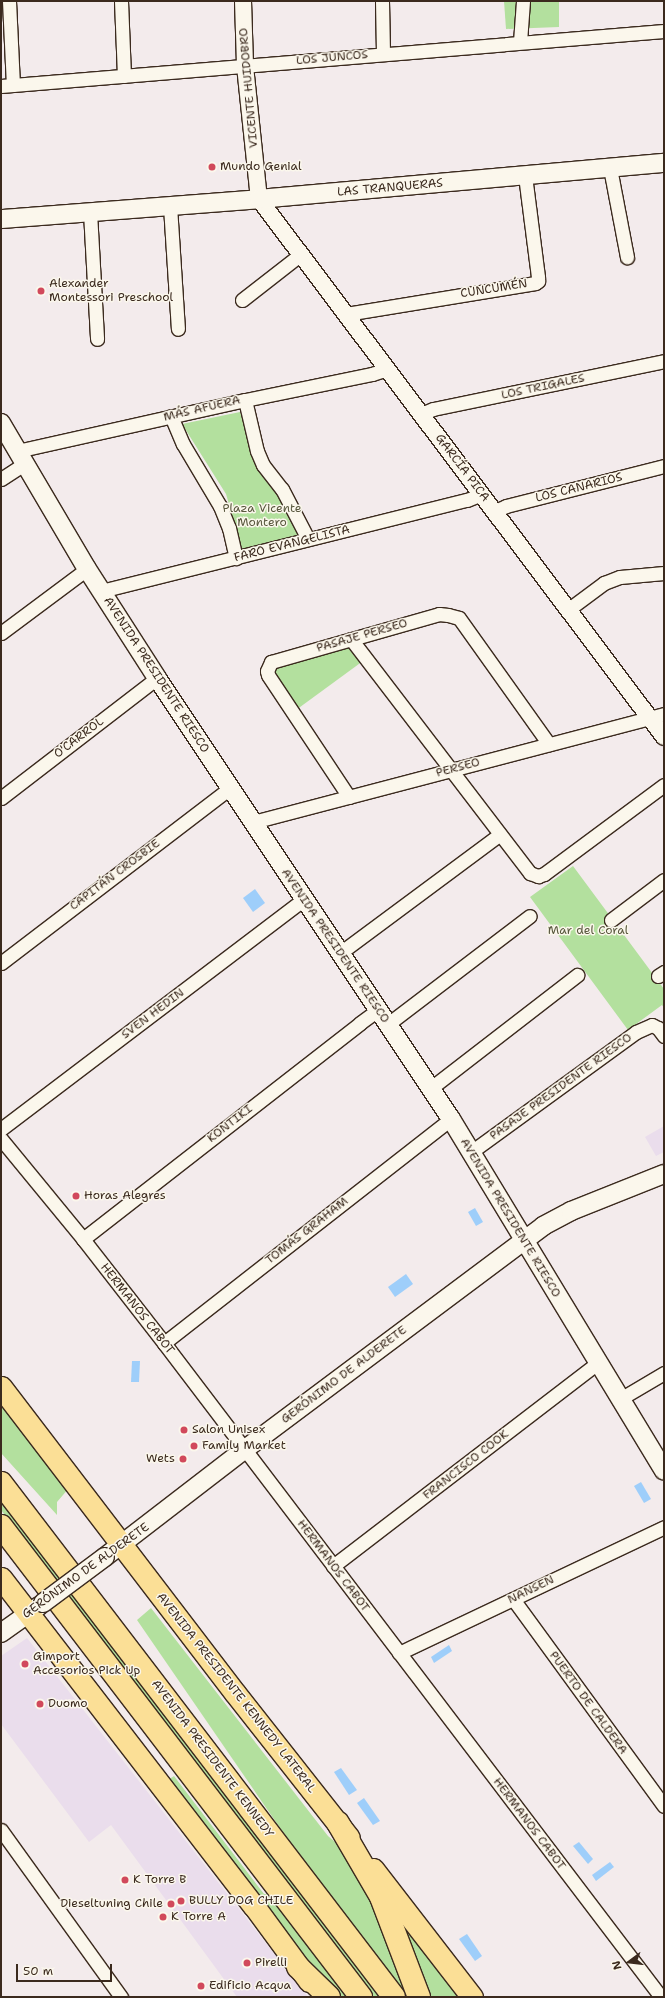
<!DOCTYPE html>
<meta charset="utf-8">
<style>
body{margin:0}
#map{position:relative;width:665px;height:1998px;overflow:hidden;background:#f3ebec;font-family:"Shantell Sans",sans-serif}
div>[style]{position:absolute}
.built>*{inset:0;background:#eaddec}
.green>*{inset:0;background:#b3e09e}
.water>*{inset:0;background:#9ecefa}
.roads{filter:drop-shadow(1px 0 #3b2a1e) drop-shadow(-1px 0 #3b2a1e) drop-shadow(0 1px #3b2a1e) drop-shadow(0 -1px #3b2a1e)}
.minor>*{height:13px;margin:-6.5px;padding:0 6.5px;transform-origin:6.5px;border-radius:6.5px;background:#fbf7ec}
.tertiary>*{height:16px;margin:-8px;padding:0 8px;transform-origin:8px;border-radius:8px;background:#fbf7ec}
.secondary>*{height:18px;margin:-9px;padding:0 9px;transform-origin:9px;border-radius:9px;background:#fbf7ec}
.primary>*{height:21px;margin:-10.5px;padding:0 10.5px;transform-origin:10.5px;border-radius:10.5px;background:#fbdf96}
.motorway>*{height:22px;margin:-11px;padding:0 11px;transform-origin:11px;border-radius:11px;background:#fbdf96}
.bridges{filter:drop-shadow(1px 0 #3b2a1e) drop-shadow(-1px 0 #3b2a1e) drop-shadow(0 1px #3b2a1e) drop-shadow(0 -1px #3b2a1e)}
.secondary-bridge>*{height:18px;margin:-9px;padding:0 9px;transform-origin:9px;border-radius:9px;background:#fbf7ec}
.dots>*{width:11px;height:11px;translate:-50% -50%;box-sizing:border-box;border:2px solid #fbf7ec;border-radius:50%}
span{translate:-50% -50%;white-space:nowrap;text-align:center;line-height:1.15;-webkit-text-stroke:3px #fbf7ec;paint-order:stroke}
.street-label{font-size:12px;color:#3b2a1e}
.poi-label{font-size:12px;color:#3b2a1e}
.left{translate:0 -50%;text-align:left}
.right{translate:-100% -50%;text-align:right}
.park-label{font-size:12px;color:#59583e}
.frame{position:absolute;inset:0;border:2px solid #3b2a1e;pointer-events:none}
.north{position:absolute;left:609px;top:1942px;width:40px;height:40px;-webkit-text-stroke:3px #fbf7ec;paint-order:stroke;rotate:255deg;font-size:11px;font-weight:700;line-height:16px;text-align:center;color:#3b2a1e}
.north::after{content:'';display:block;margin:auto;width:14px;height:18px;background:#3b2a1e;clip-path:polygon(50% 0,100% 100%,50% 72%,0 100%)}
.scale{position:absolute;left:16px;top:1964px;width:96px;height:18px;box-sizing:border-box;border:2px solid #3b2a1e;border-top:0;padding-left:5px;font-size:12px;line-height:14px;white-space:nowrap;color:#3b2a1e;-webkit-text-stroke:3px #fbf7ec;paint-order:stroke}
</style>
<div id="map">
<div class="built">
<i style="clip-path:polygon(664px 1126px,664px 1152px,656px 1156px,645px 1137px)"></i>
<i style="clip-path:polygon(27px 1638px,308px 1997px,237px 1997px,111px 1825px,89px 1842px,1px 1724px,1px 1656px)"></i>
</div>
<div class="green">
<i style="clip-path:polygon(504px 1px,559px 1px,559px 27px,506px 29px)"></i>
<i style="clip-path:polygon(240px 412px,262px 471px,306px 536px,242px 549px,226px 494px,182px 424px)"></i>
<i style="clip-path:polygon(345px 645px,352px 647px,363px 661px,296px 710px,273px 676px,273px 667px)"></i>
<i style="clip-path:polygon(573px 866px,664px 989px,664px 1008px,662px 1005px,628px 1030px,530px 897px)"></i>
<i style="clip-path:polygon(1px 1399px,69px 1488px,57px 1502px,57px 1515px,1px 1453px)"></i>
<i style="clip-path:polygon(1px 1500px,381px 1997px,374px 1997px,1px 1510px)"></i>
<i style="clip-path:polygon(151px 1608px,328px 1836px,341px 1847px,370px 1889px,408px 1997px,280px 1828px,137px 1620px)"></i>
<i style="clip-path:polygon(174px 1776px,264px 1894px,267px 1894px,347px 1997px,335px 1997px,168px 1780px)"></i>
<i style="clip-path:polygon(399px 1918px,459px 1997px,430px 1997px)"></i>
</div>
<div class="water">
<i style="clip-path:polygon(255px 889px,265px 903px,253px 912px,243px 898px)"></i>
<i style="clip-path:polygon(475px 1208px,483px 1222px,476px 1226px,468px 1212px)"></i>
<i style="clip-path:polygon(406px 1274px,413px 1284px,395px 1297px,388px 1287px)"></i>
<i style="clip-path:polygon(132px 1361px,140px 1361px,139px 1382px,131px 1382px)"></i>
<i style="clip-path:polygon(641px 1482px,651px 1499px,644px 1503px,634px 1486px)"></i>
<i style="clip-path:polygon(449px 1645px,452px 1651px,434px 1663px,431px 1657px)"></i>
<i style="clip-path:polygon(341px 1768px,357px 1790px,349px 1795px,334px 1772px)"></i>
<i style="clip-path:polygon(364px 1798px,380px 1821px,373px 1825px,357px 1803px)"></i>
<i style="clip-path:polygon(579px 1842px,593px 1859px,588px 1864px,573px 1846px)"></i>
<i style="clip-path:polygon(610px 1862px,614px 1867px,596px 1881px,592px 1875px)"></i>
<i style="clip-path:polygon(467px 1934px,482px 1956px,475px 1961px,459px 1939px)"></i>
</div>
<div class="roads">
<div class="minor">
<i style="left:9px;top:1px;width:84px;rotate:87.3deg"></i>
<i style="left:121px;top:1px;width:75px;rotate:87.7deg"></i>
<i style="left:382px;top:1px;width:53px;rotate:88.9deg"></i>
<i style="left:520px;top:42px;width:41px;rotate:-85.8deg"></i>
<i style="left:1px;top:86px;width:665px;rotate:-4.74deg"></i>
<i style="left:610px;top:168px;width:91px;rotate:79.2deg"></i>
<i style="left:170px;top:206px;width:123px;rotate:86.3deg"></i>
<i style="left:90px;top:212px;width:127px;rotate:86.8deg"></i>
<i style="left:242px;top:300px;width:75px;rotate:-37.9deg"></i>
<i style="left:346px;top:314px;width:192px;rotate:-9.3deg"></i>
<i style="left:535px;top:283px;width:4px;rotate:-34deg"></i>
<i style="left:538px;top:281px;width:4px;rotate:-90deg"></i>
<i style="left:538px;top:277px;width:102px;rotate:-97.3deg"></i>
<i style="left:245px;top:400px;width:52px;rotate:76.8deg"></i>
<i style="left:257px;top:451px;width:15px;rotate:67deg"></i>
<i style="left:263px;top:465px;width:31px;rotate:52deg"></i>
<i style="left:282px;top:489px;width:56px;rotate:62.5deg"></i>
<i style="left:421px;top:414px;width:13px;rotate:-23deg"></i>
<i style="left:433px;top:409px;width:236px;rotate:-11.7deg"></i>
<i style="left:171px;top:416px;width:30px;rotate:67deg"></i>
<i style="left:183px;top:444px;width:72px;rotate:59.2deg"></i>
<i style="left:220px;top:506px;width:24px;rotate:68deg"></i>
<i style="left:229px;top:528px;width:31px;rotate:77deg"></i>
<i style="left:17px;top:451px;width:234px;rotate:-12.6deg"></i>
<i style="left:245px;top:400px;width:130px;rotate:-11.6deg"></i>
<i style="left:372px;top:374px;width:16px;rotate:-18deg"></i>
<i style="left:1px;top:479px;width:27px;rotate:-33deg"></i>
<i style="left:495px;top:511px;width:12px;rotate:-24deg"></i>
<i style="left:506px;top:506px;width:163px;rotate:-14.2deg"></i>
<i style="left:101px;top:591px;width:377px;rotate:-14deg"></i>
<i style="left:467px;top:500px;width:16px;rotate:-22deg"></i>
<i style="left:569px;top:609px;width:44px;rotate:-36.6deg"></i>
<i style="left:604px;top:583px;width:17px;rotate:-21deg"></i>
<i style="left:620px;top:577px;width:44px;rotate:-5.2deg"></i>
<i style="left:1px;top:633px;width:107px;rotate:-36.7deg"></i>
<i style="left:351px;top:639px;width:295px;rotate:52.6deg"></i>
<i style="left:530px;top:873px;width:9px;rotate:21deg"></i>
<i style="left:538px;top:876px;width:6px;rotate:-18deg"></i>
<i style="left:544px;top:874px;width:149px;rotate:-36.6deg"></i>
<i style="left:349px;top:797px;width:146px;rotate:-123.6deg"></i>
<i style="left:268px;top:675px;width:4px;rotate:-104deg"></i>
<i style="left:267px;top:671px;width:10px;rotate:-66deg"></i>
<i style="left:271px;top:662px;width:175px;rotate:-15.9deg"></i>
<i style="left:439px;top:614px;width:9px;rotate:6deg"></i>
<i style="left:448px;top:615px;width:11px;rotate:15deg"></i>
<i style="left:459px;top:618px;width:155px;rotate:54.5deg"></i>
<i style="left:1px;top:798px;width:197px;rotate:-37.6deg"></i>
<i style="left:253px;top:822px;width:425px;rotate:-14.7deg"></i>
<i style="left:611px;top:920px;width:66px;rotate:-37deg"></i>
<i style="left:340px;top:953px;width:199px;rotate:-36.6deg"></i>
<i style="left:1px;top:963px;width:288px;rotate:-37.4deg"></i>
<i style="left:658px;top:976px;width:7px;rotate:-34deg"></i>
<i style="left:388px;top:1024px;width:178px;rotate:-37.3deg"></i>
<i style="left:431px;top:1088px;width:185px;rotate:-37.7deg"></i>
<i style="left:1px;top:1129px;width:380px;rotate:-37.2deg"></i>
<i style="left:1px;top:1139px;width:129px;rotate:50.6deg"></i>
<i style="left:83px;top:1239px;width:132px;rotate:52.1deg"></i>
<i style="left:164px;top:1343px;width:821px;rotate:52.77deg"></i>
<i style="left:471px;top:1152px;width:204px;rotate:-36deg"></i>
<i style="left:636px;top:1032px;width:17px;rotate:-24deg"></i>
<i style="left:652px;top:1025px;width:7px;rotate:27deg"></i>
<i style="left:658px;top:1028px;width:10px;rotate:53deg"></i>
<i style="left:83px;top:1239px;width:351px;rotate:-37.9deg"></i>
<i style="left:360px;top:1023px;width:22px;rotate:-36deg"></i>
<i style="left:164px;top:1343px;width:364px;rotate:-38deg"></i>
<i style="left:620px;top:1399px;width:51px;rotate:-30.6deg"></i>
<i style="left:333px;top:1566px;width:334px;rotate:-37.5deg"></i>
<i style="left:513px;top:1599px;width:256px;rotate:53.9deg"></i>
<i style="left:399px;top:1653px;width:293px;rotate:-25.4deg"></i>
<i style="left:1px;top:1830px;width:206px;rotate:54.3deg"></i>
</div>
<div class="tertiary">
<i style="left:243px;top:1px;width:65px;rotate:88.2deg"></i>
<i style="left:245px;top:66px;width:134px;rotate:84deg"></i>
<i style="left:259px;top:199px;width:673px;rotate:53.03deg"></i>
</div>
<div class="secondary">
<i style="left:1px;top:219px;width:259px;rotate:-4.4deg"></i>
<i style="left:259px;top:199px;width:407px;rotate:-5.1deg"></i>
<i style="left:1px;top:423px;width:169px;rotate:59.5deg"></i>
<i style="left:87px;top:569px;width:130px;rotate:57.3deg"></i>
<i style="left:157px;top:678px;width:530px;rotate:56.31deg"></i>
<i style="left:451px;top:1119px;width:411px;rotate:58.8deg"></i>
<i style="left:105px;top:1557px;width:175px;rotate:-37.6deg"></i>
<i style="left:244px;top:1450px;width:374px;rotate:-36.8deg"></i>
<i style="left:543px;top:1226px;width:32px;rotate:-28deg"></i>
<i style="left:571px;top:1211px;width:100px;rotate:-21.7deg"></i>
<i style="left:1px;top:1633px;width:47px;rotate:-35.4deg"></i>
</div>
<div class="primary">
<i style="left:1px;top:1387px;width:385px;rotate:52.6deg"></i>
<i style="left:235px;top:1693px;width:184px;rotate:51.8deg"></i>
<i style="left:1px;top:1578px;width:414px;rotate:52.4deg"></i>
<i style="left:254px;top:1906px;width:93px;rotate:53.7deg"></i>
<i style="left:373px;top:1869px;width:162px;rotate:52.3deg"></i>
</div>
<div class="motorway">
<i style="left:1px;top:1483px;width:647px;rotate:52.6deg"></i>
<i style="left:1px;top:1526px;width:593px;rotate:52.61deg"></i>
<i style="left:338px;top:1823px;width:86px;rotate:59.8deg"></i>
<i style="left:381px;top:1897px;width:107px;rotate:69.2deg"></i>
<i style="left:298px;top:1967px;width:43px;rotate:44.1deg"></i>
</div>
</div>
<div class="bridges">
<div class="secondary-bridge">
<i style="left:43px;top:1603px;width:77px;rotate:-36.6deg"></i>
</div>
</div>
<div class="dots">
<i style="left:212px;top:167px;background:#d1495b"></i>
<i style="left:41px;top:291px;background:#d1495b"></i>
<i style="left:76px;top:1196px;background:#d1495b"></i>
<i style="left:184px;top:1430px;background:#d1495b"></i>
<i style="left:194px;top:1446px;background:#d1495b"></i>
<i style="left:183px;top:1459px;background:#d1495b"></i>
<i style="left:25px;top:1664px;background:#d1495b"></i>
<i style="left:40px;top:1704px;background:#d1495b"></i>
<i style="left:125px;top:1880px;background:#d1495b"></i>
<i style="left:181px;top:1901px;background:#d1495b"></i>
<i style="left:171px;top:1904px;background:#d1495b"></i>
<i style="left:163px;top:1917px;background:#d1495b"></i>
<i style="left:247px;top:1963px;background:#d1495b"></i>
<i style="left:201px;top:1986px;background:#d1495b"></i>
</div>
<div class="street-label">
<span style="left:332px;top:58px;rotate:-5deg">LOS JUNCOS</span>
<span style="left:249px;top:88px;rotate:-95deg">VICENTE HUIDOBRO</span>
<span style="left:390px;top:188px;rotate:-5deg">LAS TRANQUERAS</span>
<span style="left:494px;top:289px;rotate:-9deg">CUNCUMÉN</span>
<span style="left:543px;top:387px;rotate:-12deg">LOS TRIGALES</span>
<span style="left:202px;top:409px;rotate:-13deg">MÁS AFUERA</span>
<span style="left:462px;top:468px;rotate:53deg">GARCÍA PICA</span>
<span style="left:579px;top:488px;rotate:-14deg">LOS CANARIOS</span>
<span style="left:292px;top:544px;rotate:-14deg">FARO EVANGELISTA</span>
<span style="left:362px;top:636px;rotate:-16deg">PASAJE PERSEO</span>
<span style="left:156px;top:675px;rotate:57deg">AVENIDA PRESIDENTE RIESCO</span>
<span style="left:79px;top:738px;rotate:-37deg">O'CARROL</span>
<span style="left:458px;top:768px;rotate:-15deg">PERSEO</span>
<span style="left:115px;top:875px;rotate:-37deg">CAPITÁN CROSBIE</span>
<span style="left:335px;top:946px;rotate:56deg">AVENIDA PRESIDENTE RIESCO</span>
<span style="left:153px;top:1014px;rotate:-37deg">SVEN HEDIN</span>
<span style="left:561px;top:1087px;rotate:-36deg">PASAJE PRESIDENTE RIESCO</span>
<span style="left:230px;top:1124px;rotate:-38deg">KONTIKI</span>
<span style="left:510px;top:1218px;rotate:59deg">AVENIDA PRESIDENTE RIESCO</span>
<span style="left:307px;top:1231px;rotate:-38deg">TOMÁS GRAHAM</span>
<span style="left:137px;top:1309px;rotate:52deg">HERMANOS CABOT</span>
<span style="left:344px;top:1375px;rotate:-37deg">GERÓNIMO DE ALDERETE</span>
<span style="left:466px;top:1465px;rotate:-38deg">FRANCISCO COOK</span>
<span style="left:333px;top:1566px;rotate:53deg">HERMANOS CABOT</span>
<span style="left:86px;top:1571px;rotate:-36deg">GERÓNIMO DE ALDERETE</span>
<span style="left:531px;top:1590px;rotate:-26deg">NANSEN</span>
<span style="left:236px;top:1693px;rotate:52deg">AVENIDA PRESIDENTE KENNEDY LATERAL</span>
<span style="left:588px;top:1703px;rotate:54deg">PUERTO DE CALDERA</span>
<span style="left:212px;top:1759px;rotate:53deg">AVENIDA PRESIDENTE KENNEDY</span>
<span style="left:529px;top:1824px;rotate:53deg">HERMANOS CABOT</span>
</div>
<div class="poi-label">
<span class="left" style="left:220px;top:167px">Mundo Genial</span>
<span class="left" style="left:49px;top:291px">Alexander<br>Montessori Preschool</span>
<span class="left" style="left:84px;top:1196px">Horas Alegres</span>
<span class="left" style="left:192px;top:1430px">Salon Unisex</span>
<span class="left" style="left:202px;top:1446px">Family Market</span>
<span class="right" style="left:175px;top:1459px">Wets</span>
<span class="left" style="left:33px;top:1664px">Gimport<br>Accesorios Pick Up</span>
<span class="left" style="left:48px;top:1704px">Duomo</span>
<span class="left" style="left:133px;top:1880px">K Torre B</span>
<span class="left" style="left:189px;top:1901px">BULLY DOG CHILE</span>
<span class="right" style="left:163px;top:1904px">Dieseltuning Chile</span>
<span class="left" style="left:171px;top:1917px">K Torre A</span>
<span class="left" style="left:255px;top:1963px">Pirelli</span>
<span class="left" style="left:209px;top:1986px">Edificio Acqua</span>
</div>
<div class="park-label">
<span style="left:262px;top:516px">Plaza Vicente<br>Montero</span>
<span style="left:588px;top:931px">Mar del Coral</span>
</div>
<div class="frame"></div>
<div class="north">N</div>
<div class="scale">50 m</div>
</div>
